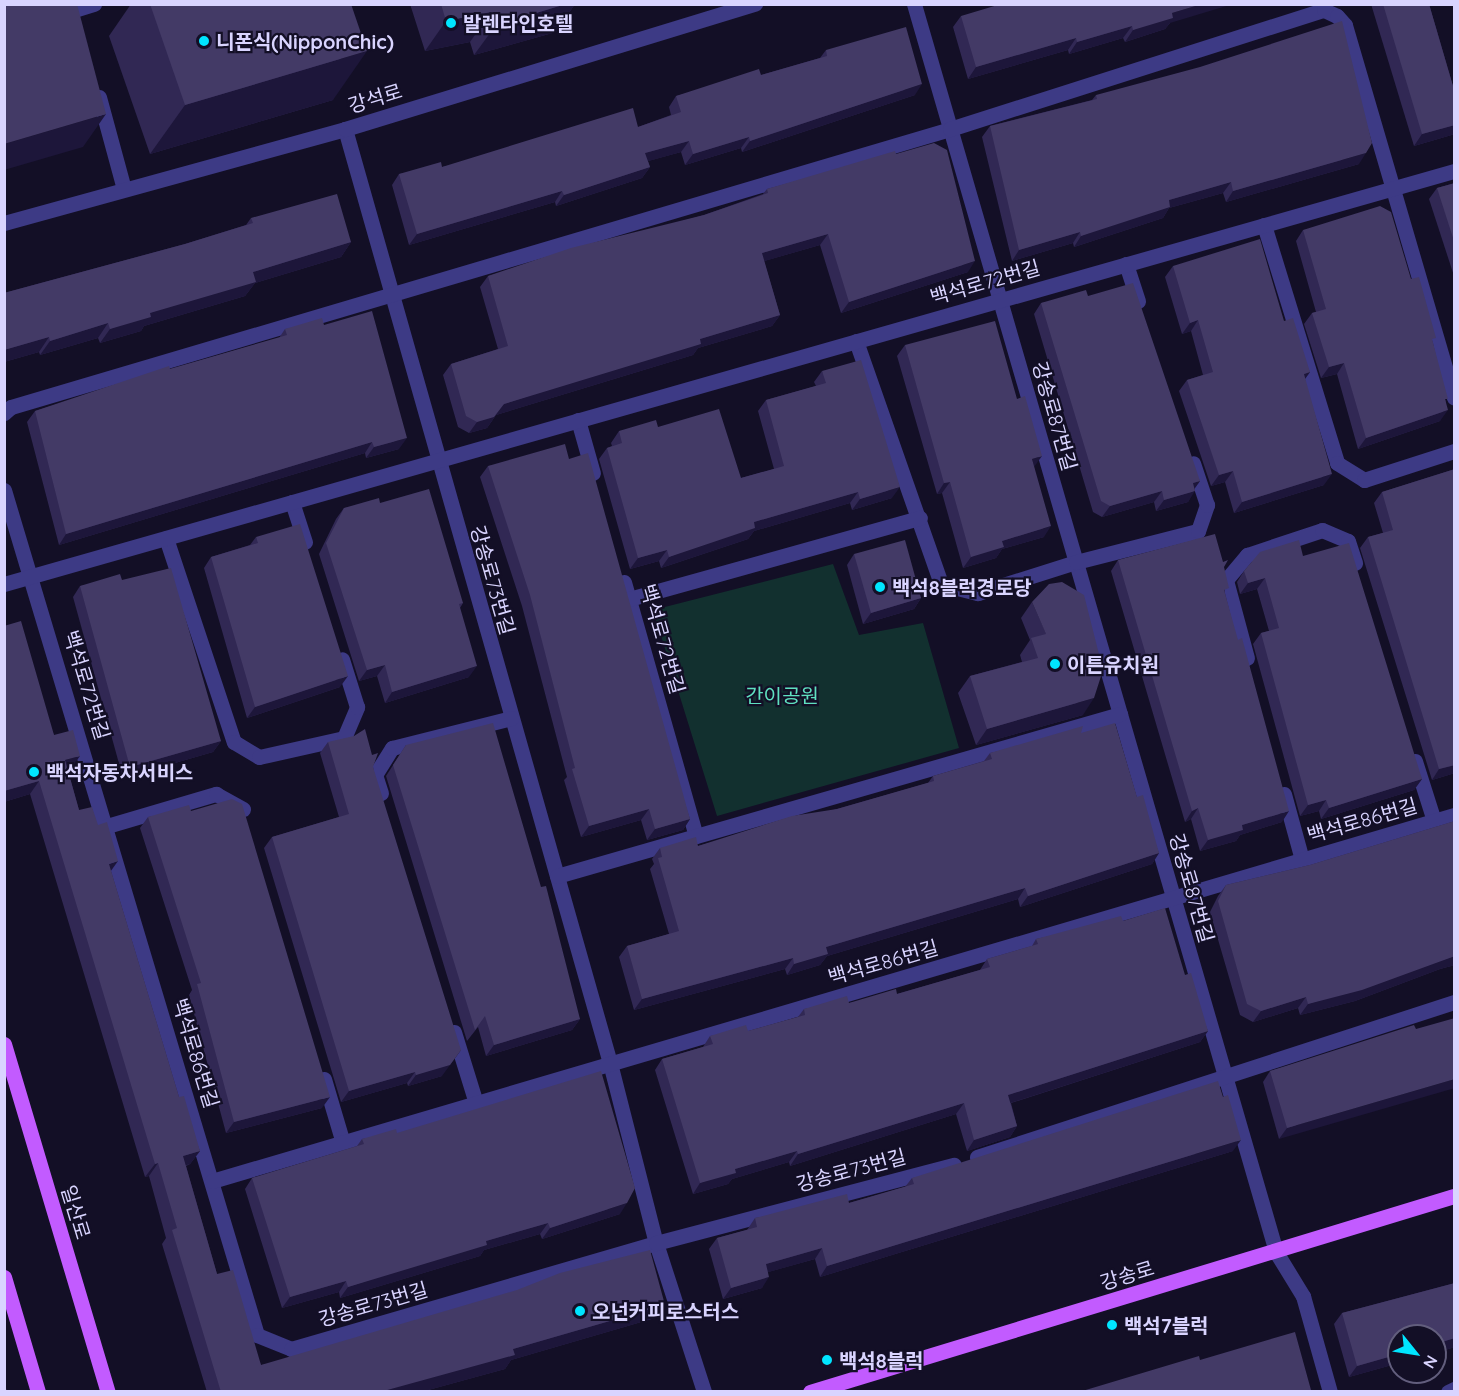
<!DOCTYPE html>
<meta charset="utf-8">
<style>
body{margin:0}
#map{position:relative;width:1459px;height:1396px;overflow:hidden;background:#130f26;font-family:Quicksand,"Noto Sans KR",sans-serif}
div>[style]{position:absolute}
.green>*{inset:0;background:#12302f}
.minor>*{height:15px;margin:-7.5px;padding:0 7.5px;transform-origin:7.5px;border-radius:7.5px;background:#3d3a85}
.major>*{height:15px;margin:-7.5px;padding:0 7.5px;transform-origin:7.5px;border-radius:7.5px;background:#c25bff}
.wall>*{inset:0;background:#312854}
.shaded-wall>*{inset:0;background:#1d163a}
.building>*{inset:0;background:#433a66}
.dots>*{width:16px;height:16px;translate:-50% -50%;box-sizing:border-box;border:3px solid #130f26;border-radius:50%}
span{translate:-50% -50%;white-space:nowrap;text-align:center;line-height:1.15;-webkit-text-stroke:4.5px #130f26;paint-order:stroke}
.poi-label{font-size:20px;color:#d9d4ff;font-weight:700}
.left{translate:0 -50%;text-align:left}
.street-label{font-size:20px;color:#d9d4ff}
.park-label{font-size:20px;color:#5fe0c0}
.frame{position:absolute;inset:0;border:6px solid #d9d4ff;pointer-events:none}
.north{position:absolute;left:1387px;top:1324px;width:60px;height:60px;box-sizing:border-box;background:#130f26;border:2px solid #625e7d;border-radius:50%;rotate:120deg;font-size:16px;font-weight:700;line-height:24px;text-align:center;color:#d9d4ff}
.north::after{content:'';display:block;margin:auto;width:21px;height:27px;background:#00e5ff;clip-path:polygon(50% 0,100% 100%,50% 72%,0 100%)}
</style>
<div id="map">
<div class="green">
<i style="clip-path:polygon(833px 564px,859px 635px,923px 623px,959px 748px,717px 816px,653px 610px)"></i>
</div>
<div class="minor">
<i style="left:914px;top:4px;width:1299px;rotate:73.82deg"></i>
<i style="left:1276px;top:1252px;width:52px;rotate:58.5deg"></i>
<i style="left:1303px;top:1296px;width:100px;rotate:74.3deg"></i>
<i style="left:74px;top:10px;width:21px;rotate:-17deg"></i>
<i style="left:99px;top:97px;width:95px;rotate:74.8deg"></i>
<i style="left:345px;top:129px;width:971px;rotate:74.16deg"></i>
<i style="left:610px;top:1063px;width:186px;rotate:75.7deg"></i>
<i style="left:656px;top:1243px;width:157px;rotate:72.1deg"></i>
<i style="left:4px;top:223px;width:354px;rotate:-15.4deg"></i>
<i style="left:345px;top:129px;width:429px;rotate:-17deg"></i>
<i style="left:1264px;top:225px;width:249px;rotate:72.9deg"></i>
<i style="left:1337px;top:463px;width:32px;rotate:32deg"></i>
<i style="left:1364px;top:480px;width:95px;rotate:-17.9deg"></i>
<i style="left:1126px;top:264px;width:39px;rotate:72deg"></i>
<i style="left:856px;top:341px;width:257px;rotate:70.7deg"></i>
<i style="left:941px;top:584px;width:38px;rotate:14deg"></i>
<i style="left:978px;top:593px;width:103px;rotate:-17.6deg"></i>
<i style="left:1076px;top:562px;width:126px;rotate:-14.3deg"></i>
<i style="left:1198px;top:531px;width:28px;rotate:-71deg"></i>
<i style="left:1207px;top:505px;width:44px;rotate:-108.4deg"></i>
<i style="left:4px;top:413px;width:9px;rotate:-41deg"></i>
<i style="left:11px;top:407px;width:979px;rotate:-16.49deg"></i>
<i style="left:950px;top:129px;width:392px;rotate:-17.7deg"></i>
<i style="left:1324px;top:10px;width:14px;rotate:25deg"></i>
<i style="left:1337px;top:16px;width:12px;rotate:48deg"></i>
<i style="left:1345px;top:25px;width:388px;rotate:73.7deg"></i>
<i style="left:578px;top:420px;width:55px;rotate:74.2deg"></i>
<i style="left:4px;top:490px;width:882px;rotate:73.33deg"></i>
<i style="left:257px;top:1335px;width:37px;rotate:22deg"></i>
<i style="left:291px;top:1349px;width:380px;rotate:-16.2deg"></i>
<i style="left:656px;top:1243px;width:308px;rotate:-14.7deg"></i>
<i style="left:292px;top:502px;width:42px;rotate:72deg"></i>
<i style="left:166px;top:538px;width:215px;rotate:71.6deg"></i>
<i style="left:234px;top:742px;width:29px;rotate:31deg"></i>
<i style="left:259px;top:757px;width:87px;rotate:-12.6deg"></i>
<i style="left:344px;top:738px;width:34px;rotate:-67deg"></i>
<i style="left:357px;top:707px;width:50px;rotate:-107.4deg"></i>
<i style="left:624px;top:582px;width:264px;rotate:74.2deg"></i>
<i style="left:4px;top:584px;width:1508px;rotate:-15.9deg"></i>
<i style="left:629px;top:599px;width:302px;rotate:-15.6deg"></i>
<i style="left:1247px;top:658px;width:81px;rotate:-105.1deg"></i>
<i style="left:1226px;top:580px;width:33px;rotate:-50deg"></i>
<i style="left:1247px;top:555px;width:79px;rotate:-18.4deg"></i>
<i style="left:1322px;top:530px;width:28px;rotate:23deg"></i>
<i style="left:1348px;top:541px;width:23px;rotate:72deg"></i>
<i style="left:1415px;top:761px;width:63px;rotate:72.4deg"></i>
<i style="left:381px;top:793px;width:19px;rotate:-108deg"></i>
<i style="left:375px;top:775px;width:32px;rotate:-58deg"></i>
<i style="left:392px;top:748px;width:123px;rotate:-14.1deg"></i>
<i style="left:1284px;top:794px;width:68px;rotate:74.7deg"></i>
<i style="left:107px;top:826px;width:114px;rotate:-16.4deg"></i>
<i style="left:216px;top:794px;width:31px;rotate:29deg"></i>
<i style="left:557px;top:876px;width:586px;rotate:-16.05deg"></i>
<i style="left:454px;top:1032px;width:74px;rotate:72.8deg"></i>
<i style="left:324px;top:1079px;width:67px;rotate:73.5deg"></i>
<i style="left:977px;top:1157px;width:502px;rotate:-18deg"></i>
<i style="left:212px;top:1181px;width:1295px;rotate:-16.42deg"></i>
<i style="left:1448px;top:1392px;width:7px;rotate:-27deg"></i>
</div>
<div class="major">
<i style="left:4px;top:1044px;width:363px;rotate:73.4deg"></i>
<i style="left:4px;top:1277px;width:120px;rotate:73.5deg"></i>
<i style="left:810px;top:1392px;width:673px;rotate:-16.93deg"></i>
</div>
<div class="wall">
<i style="clip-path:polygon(131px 4px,351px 4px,333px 100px,150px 154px,109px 36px)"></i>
<i style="clip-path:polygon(410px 4px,575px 4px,556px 32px,474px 55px,470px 42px,425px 51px)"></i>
<i style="clip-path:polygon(1371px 4px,1429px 4px,1455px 93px,1455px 134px,1414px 146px)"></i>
<i style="clip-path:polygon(961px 16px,1170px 23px,1165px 29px,1125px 42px,1123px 38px,1069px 54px,1068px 50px,968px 79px,953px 27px)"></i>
<i style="clip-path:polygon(826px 50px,915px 95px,742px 152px,741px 148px,685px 165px,681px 152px,648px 161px,650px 167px,642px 178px,556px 206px,555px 202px,409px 245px,392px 185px,399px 174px,442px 167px,638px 127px,671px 115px,669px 107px,676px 96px,761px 75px,820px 58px)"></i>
<i style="clip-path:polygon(1096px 95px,1359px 164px,1226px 202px,1223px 193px,1169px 208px,1163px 218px,1074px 247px,1073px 243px,1012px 261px,982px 137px,990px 126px,1092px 100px)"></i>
<i style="clip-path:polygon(896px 154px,968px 272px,841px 313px,820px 245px,764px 261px,780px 315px,772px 326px,698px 348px,693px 355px,496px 415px,487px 428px,469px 433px,458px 427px,443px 375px,451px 364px,498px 349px,480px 287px,488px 276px,704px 215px,763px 194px,767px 189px)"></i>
<i style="clip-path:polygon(1455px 183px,1455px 279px,1429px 199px,1437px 188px)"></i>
<i style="clip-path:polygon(251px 218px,351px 242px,341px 257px,255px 283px,245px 296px,144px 326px,141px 331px,100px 343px,98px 338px,40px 355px,39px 352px,4px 362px,4px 293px,185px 244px,246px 225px)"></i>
<i style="clip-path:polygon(1303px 230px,1411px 279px,1433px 343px,1446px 403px,1440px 421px,1358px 449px,1337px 374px,1321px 378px,1304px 324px,1312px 313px,1316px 312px,1296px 241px)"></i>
<i style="clip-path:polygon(1173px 266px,1284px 321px,1310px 372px,1305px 379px,1324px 485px,1234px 513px,1225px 482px,1211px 486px,1179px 391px,1187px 380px,1203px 375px,1191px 331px,1182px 334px,1165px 277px)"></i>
<i style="clip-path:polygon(1088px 296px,1200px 481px,1195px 488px,1188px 502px,1156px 511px,1154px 502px,1102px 517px,1093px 512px,1034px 314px,1041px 303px)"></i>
<i style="clip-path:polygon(324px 325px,399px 449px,366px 458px,365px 453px,59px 545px,27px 422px,35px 411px,170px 369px,279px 338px,285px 329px)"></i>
<i style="clip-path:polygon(905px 345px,1034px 467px,1044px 537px,1002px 549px,996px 558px,963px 568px,942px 493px,937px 494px,897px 356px)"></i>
<i style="clip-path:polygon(822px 371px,892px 498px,852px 510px,850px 503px,754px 531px,748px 539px,661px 568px,659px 561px,630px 569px,599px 459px,607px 448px,612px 446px,611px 443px,619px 431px,658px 427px,741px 478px,774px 469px,758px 411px,766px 400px,816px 386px,814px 382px)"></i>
<i style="clip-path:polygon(569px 459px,690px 819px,683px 830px,647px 840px,641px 820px,581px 837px,564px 780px,567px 777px,522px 606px,480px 477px,488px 466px)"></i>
<i style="clip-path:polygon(1455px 469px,1455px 773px,1432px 780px,1360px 548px,1368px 537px,1383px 533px,1374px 503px,1382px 492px)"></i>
<i style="clip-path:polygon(380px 503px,463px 603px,460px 608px,469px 677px,385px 703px,377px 676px,359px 681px,319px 554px,336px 519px,344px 508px)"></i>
<i style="clip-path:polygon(256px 537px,340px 687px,247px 718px,204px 568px,211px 557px,250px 545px)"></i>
<i style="clip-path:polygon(854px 554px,921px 598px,914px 609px,863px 624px,847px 565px)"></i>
<i style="clip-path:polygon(1303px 556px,1422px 779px,1414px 790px,1321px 819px,1319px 811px,1300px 816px,1253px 644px,1261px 633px,1269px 631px,1257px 589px,1240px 594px,1237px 582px,1244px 571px)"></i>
<i style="clip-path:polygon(1118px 560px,1224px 567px,1225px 593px,1282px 822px,1240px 835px,1236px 841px,1200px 851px,1191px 819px,1185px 822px,1111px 571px)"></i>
<i style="clip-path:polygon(122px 580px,221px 741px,213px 752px,123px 778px,73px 597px,80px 586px)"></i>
<i style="clip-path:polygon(1032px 602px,1083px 715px,976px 745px,958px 693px,970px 676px,1022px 662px,1020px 655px,1030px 640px,1021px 618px)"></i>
<i style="clip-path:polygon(4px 626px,70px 770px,68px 771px,79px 810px,111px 871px,179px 1097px,200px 1151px,190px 1164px,186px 1166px,217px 1274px,261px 1365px,665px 1305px,655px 1318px,511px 1360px,505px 1369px,421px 1392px,207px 1392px,162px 1244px,166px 1238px,149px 1176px,145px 1177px,30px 794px,4px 802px)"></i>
<i style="clip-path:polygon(1081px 733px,1137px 797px,1159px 853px,1152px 864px,1020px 907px,1018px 899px,827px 956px,820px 965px,787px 975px,785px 969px,634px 1010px,619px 957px,627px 946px,669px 934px,650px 869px,654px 864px,652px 859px,660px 848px,698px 846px,837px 809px,928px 783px,933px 776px,984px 761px,990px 753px)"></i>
<i style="clip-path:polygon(328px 742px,373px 767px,442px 1076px,408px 1086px,407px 1083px,341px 1102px,264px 848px,272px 837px,339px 817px,320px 753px)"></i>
<i style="clip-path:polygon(406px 745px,580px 1019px,572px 1030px,486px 1056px,478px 1027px,467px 1041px,386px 776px)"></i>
<i style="clip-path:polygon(191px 811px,322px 1108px,226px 1133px,189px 995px,192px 990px,140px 828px,148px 817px)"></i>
<i style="clip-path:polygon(1455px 821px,1455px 965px,1440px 969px,1355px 1001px,1300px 1015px,1298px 1008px,1253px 1022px,1240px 1015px,1210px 912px,1218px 896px,1226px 885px,1310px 865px)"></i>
<i style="clip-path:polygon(1123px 921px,1185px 975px,1208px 1031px,1200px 1042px,1011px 1103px,1017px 1126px,1010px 1137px,967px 1151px,956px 1114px,790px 1166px,789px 1162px,732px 1179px,728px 1184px,693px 1194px,655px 1070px,662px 1059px,703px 1047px,710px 1036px,748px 1031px,798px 1017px,804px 1009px,849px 1003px,897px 994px,980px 970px,987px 959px,1032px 946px,1036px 939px)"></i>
<i style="clip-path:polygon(1416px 1029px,1279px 1139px,1263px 1082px,1270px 1071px)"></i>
<i style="clip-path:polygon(397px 1133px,620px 1214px,542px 1239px,540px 1234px,484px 1250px,480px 1256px,340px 1298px,339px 1292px,282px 1308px,245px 1189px,252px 1178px,357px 1146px,362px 1139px)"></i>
<i style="clip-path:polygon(1233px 1151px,820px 1277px,815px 1259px,768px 1272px,762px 1288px,723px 1299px,709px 1249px,717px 1238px,747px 1230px,755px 1218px,849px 1203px,905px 1187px,912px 1178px)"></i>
<i style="clip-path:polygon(1455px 1283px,1455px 1347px,1435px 1353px,1435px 1336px,1399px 1336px,1399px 1363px,1349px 1377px,1334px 1324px,1342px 1313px)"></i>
</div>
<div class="shaded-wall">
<i style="clip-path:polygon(566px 4px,575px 4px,556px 32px,474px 55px,496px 25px)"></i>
<i style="clip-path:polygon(1202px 4px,1233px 4px,1170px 23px,1165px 29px,1125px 42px,1133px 30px,1172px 13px)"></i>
<i style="clip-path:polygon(491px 12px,470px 42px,425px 51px,446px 21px)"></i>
<i style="clip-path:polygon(1132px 26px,1123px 38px,1069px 54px,1077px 42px)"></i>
<i style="clip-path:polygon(1076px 38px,1068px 50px,968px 79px,976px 67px)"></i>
<i style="clip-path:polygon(367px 51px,333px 100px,150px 154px,185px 105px)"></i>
<i style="clip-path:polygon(922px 84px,915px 95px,742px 152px,750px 141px)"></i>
<i style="clip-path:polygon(106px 114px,83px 147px,4px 170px,4px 144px)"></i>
<i style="clip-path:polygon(1455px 125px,1455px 134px,1414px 146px,1422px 134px)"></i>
<i style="clip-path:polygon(749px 137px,741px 148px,685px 165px,693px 154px)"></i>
<i style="clip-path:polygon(689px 141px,681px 152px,638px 164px,645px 153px)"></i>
<i style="clip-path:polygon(1366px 153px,1359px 164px,1226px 202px,1233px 191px)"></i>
<i style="clip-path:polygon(650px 167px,642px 178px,556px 206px,564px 195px)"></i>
<i style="clip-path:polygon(1231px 182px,1223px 193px,1169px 208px,1163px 218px,1074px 247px,1081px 236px,1169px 200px)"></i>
<i style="clip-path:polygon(562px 191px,555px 202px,409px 245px,417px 234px)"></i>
<i style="clip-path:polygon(1080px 232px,1073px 243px,1012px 261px,1019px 250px)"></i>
<i style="clip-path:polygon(828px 234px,820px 245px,754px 264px,762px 253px)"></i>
<i style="clip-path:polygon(351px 242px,341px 257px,255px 283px,245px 296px,144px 326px,141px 331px,100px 343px,110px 329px,150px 313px,253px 272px)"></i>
<i style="clip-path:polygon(975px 261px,968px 272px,841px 313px,849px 302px)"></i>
<i style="clip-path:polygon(780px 315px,772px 326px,698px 348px,693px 355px,496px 415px,487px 428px,469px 433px,477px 422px,504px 404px,700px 339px)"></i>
<i style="clip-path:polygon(1198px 320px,1191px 331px,1182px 334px,1190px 323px)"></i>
<i style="clip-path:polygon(108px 323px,98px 338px,40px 355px,50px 341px)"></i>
<i style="clip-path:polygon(49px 337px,39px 352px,4px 362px,4px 350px)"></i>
<i style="clip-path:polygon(1344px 363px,1337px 374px,1321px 378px,1329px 367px)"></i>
<i style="clip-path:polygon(1310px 372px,1302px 383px,1304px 374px)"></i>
<i style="clip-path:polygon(1448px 410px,1440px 421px,1358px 449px,1366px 438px)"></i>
<i style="clip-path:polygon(407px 438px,399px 449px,366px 458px,374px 447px)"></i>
<i style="clip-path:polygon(372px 442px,365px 453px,59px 545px,66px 534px)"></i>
<i style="clip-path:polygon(1042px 456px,1034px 467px,1032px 459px)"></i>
<i style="clip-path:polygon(1233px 471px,1225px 482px,1211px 486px,1219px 475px)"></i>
<i style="clip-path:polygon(1332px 474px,1324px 485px,1234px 513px,1242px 502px)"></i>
<i style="clip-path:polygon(1200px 481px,1192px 492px,1193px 483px)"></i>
<i style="clip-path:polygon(950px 482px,942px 493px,937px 494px,944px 483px)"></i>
<i style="clip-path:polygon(900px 487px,892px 498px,852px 510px,860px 499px)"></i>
<i style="clip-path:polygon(1162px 491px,1154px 502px,1102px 517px,1110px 506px)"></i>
<i style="clip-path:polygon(1195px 491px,1188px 502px,1156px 511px,1164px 500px)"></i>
<i style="clip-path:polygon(858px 492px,850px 503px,754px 531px,748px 539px,661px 568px,669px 557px,754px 522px)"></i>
<i style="clip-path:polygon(1051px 526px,1044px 537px,1002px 549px,996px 558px,963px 568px,971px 557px,1002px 541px)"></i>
<i style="clip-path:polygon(667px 550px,659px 561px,630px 569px,638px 558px)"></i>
<i style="clip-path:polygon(1265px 578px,1257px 589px,1240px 594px,1248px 583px)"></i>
<i style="clip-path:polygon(921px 598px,914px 609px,863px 624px,871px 613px)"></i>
<i style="clip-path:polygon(385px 665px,377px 676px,359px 681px,367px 670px)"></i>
<i style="clip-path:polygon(477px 666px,469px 677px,385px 703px,392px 692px)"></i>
<i style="clip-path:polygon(348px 676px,340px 687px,247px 718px,255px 707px)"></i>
<i style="clip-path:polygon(1094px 698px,1083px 715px,976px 745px,987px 729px)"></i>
<i style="clip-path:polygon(221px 741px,213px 752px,123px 778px,130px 767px)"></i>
<i style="clip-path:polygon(80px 756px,70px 770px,55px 774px,65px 760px)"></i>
<i style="clip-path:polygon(1455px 765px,1455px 773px,1432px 780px,1439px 769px)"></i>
<i style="clip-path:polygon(1422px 779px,1414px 790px,1321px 819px,1329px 808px)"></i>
<i style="clip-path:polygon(39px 781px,30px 794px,4px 802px,4px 791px)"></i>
<i style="clip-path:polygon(1326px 800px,1319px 811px,1300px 816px,1308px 805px)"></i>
<i style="clip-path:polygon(1198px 808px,1191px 819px,1185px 822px,1192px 811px)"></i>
<i style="clip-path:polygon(649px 809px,641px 820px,581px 837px,589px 826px)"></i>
<i style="clip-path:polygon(1289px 811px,1282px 822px,1240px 835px,1236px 841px,1200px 851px,1208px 840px,1242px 825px)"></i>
<i style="clip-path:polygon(690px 819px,683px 830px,647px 840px,655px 829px)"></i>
<i style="clip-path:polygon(1159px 853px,1152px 864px,1020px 907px,1028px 896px)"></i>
<i style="clip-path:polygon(118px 861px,108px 875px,109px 864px)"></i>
<i style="clip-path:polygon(1025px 888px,1018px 899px,827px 956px,820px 965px,787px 975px,794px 964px,826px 947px)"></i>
<i style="clip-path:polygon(1455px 956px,1455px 965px,1440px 969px,1355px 1001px,1300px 1015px,1308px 1004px)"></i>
<i style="clip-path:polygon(793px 958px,785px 969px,634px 1010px,642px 999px)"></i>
<i style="clip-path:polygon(1306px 997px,1298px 1008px,1253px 1022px,1261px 1011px)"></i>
<i style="clip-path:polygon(580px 1019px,572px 1030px,486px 1056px,494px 1045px)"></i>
<i style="clip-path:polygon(1208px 1031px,1200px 1042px,1001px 1106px,1008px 1095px)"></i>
<i style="clip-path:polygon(461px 1050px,442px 1076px,408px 1086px,416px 1075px)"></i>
<i style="clip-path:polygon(415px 1072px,407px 1083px,341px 1102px,349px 1091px)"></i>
<i style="clip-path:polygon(1455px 1079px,1455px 1088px,1279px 1139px,1287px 1128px)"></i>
<i style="clip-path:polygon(330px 1097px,322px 1108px,226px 1133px,234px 1122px)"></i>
<i style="clip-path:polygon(964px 1103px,956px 1114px,790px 1166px,798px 1154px)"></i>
<i style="clip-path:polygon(1017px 1126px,1010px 1137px,967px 1151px,974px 1140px)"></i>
<i style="clip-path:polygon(1241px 1140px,1233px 1151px,820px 1277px,827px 1266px)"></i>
<i style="clip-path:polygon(200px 1151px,190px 1164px,173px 1169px,183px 1156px)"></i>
<i style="clip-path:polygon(797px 1151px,789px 1162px,732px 1179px,728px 1184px,693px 1194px,700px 1183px,735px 1169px)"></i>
<i style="clip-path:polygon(158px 1163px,149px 1176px,145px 1177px,155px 1164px)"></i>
<i style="clip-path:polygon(627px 1203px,620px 1214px,542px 1239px,550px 1228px)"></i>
<i style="clip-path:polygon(548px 1223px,540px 1234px,484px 1250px,480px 1256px,340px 1298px,348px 1287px,486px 1241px)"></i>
<i style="clip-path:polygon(822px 1248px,815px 1259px,758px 1275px,766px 1264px)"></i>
<i style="clip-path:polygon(769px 1277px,762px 1288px,723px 1299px,731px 1288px)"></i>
<i style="clip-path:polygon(346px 1281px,339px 1292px,282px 1308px,290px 1297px)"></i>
<i style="clip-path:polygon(665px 1305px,655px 1318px,511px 1360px,505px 1369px,421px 1392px,380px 1392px,513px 1349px)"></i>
<i style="clip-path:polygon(1455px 1338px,1455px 1347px,1435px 1353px,1435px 1344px)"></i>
<i style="clip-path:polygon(1399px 1354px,1399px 1363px,1349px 1377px,1357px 1366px)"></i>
</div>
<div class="building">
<i style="clip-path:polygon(4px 4px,77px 4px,106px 114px,4px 144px)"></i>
<i style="clip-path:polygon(150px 4px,351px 4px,367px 51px,185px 105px)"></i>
<i style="clip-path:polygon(441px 4px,566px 4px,496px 25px,491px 12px,446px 21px)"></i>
<i style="clip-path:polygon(1001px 4px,1202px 4px,1172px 13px,1173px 18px,1133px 30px,1132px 26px,1077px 42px,1076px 38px,976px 67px,961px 16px)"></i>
<i style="clip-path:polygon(1383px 4px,1429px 4px,1455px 93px,1455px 125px,1422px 134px)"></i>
<i style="clip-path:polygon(1342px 21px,1372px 143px,1366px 153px,1233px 191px,1231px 182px,1169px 200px,1170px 207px,1081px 236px,1080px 232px,1019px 250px,990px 126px,1097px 99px,1096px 95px,1200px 67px)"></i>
<i style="clip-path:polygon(906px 27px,922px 84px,750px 141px,749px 137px,693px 154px,689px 141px,645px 153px,650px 167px,564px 195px,562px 191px,417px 234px,399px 174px,441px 162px,442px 167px,633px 108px,638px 127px,681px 112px,676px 96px,759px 69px,761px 75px,827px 56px,826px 50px)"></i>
<i style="clip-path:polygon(934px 143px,947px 150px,975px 261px,849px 302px,828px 234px,762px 253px,780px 315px,700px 339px,701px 344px,504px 404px,494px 417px,477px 422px,466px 416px,451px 364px,508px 346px,488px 276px,571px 248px,704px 215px,768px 193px,767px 189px,895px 151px,896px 154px)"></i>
<i style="clip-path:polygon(1455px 183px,1455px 244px,1437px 188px)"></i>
<i style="clip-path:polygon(337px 194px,351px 242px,253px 272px,256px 282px,150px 313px,151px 317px,110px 329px,108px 323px,50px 341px,49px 337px,4px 350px,4px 293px,185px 244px,253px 223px,251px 218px)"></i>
<i style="clip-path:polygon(1380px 206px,1391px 212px,1411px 279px,1419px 277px,1436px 338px,1432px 339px,1448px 399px,1445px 399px,1448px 410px,1366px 438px,1344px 363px,1329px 367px,1312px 313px,1326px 309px,1303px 230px)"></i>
<i style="clip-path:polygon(1260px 239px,1284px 321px,1293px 318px,1310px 372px,1304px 374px,1332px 474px,1242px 502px,1233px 471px,1219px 475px,1187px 380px,1213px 372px,1198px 320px,1190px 323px,1173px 266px)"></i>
<i style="clip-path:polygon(1133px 283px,1200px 481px,1193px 483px,1195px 491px,1164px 500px,1162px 491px,1110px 506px,1101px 501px,1041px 303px,1086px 290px,1088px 296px)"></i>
<i style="clip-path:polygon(372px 311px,407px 438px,374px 447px,372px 442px,66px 534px,35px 411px,169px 366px,170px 369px,287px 335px,285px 329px,322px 318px,324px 325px)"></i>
<i style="clip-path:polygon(995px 321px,1017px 399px,1025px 396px,1042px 456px,1032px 459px,1051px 526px,1002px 541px,1004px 547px,971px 557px,950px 482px,944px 483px,905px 345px)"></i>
<i style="clip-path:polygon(861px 360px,900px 487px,860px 499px,858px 492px,754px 522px,755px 528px,669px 557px,667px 550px,638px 558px,607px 448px,622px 443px,619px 431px,656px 420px,658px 427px,719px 409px,741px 478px,784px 466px,766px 400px,826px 383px,822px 371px)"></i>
<i style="clip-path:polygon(565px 444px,569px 459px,588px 453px,690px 819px,655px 829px,649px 809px,589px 826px,572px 769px,575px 768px,530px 595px,488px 466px)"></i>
<i style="clip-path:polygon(1455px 469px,1455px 765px,1439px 769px,1368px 537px,1393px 530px,1382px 492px)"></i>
<i style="clip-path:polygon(429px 489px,463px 603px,459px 604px,477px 666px,392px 692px,385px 665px,367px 670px,326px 543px,344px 508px,379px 498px,380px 503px)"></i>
<i style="clip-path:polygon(300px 524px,348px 676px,255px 707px,211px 557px,258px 543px,256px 537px)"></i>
<i style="clip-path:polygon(1215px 534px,1223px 562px,1228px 560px,1224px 567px,1229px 588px,1224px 590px,1238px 640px,1242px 638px,1289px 811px,1242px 825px,1243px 830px,1208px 840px,1198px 808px,1192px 811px,1118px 560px)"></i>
<i style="clip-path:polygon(905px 540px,921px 598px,871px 613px,854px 554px)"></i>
<i style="clip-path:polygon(1299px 540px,1303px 556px,1349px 543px,1422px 779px,1329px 808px,1326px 800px,1308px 805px,1261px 633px,1279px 628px,1265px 578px,1248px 583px,1244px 571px,1260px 552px)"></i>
<i style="clip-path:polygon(171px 568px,221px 741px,130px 767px,80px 586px,120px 574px,122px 580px)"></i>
<i style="clip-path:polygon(1062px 582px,1084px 595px,1103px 670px,1094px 698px,987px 729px,970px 676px,1038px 658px,1031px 638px,1046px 634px,1032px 602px,1049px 584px)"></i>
<i style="clip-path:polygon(21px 621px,54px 735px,73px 730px,80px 756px,65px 760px,79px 810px,92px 807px,98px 825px,107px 822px,118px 861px,109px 864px,179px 1097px,184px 1096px,200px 1151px,183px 1156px,217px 1274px,233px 1270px,261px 1365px,517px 1290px,560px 1273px,650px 1250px,665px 1305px,513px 1349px,515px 1355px,380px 1392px,221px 1392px,172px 1230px,177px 1228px,158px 1163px,155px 1164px,39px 781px,4px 791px,4px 626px)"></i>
<i style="clip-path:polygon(493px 723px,541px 887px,546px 886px,580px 1019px,494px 1045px,485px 1016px,475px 1030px,393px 765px,406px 745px)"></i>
<i style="clip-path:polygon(1115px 723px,1137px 797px,1143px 795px,1159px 853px,1028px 896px,1025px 888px,826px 947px,828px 954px,794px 964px,793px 958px,642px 999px,627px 946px,679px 931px,658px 858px,662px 857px,660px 848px,696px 837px,698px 846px,792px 816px,837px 809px,934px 781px,933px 776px,992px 759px,990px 753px,1083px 726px,1081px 733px)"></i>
<i style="clip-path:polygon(365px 729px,372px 755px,378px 753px,373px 767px,461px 1050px,450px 1065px,416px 1075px,415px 1072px,349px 1091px,272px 837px,349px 814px,328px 742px,354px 736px)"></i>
<i style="clip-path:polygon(232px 799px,242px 804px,330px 1097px,234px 1122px,197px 984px,201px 983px,148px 817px,189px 805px,191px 811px)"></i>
<i style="clip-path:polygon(1455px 821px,1455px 956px,1362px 990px,1308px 1004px,1306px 997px,1261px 1011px,1247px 1004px,1218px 901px,1226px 885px,1310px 865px)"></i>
<i style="clip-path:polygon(1165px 908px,1185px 975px,1191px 973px,1208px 1031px,1008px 1095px,1017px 1126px,974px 1140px,964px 1103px,798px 1154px,797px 1151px,735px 1169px,736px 1173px,700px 1183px,662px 1059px,713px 1044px,710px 1036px,746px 1025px,748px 1031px,805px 1015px,804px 1009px,847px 996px,849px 1003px,896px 989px,897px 994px,990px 967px,987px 959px,1038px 944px,1036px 939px,1121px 916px,1123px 921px)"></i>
<i style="clip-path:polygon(1455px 1018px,1455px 1079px,1287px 1128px,1270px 1071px,1414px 1025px,1416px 1029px)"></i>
<i style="clip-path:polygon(601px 1071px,635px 1188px,627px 1203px,550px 1228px,548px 1223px,486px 1241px,487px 1245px,348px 1287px,346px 1281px,290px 1297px,252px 1178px,364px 1144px,362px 1139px,396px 1129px,397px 1133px)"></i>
<i style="clip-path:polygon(1218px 1081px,1223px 1097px,1228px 1095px,1241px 1140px,827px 1266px,822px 1248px,766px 1264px,769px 1277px,731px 1288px,717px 1238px,757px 1227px,755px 1218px,847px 1194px,849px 1203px,914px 1184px,912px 1178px)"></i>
<i style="clip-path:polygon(1455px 1283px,1455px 1338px,1435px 1344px,1435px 1336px,1399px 1336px,1399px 1354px,1357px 1366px,1342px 1313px)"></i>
<i style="clip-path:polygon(1295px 1332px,1311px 1390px,1305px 1392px,1079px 1392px,1199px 1356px,1200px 1360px)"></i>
<i style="clip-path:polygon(4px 1381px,7px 1392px,4px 1392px)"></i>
</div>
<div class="dots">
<i style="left:451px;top:23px;background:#00e5ff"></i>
<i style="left:204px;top:41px;background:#00e5ff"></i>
<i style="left:880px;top:587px;background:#00e5ff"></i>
<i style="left:1055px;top:664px;background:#00e5ff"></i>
<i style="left:34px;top:772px;background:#00e5ff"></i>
<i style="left:580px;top:1311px;background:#00e5ff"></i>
<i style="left:1112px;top:1325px;background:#00e5ff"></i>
<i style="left:827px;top:1360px;background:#00e5ff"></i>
</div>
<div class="poi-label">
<span class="left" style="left:463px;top:23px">발렌타인호텔</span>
<span class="left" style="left:216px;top:41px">니폰식(NipponChic)</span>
<span class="left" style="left:892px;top:587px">백석8블럭경로당</span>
<span class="left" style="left:1067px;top:664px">이튼유치원</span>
<span class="left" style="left:46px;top:772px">백석자동차서비스</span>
<span class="left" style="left:592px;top:1311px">오넌커피로스터스</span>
<span class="left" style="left:1124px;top:1325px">백석7블럭</span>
<span class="left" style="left:839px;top:1360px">백석8블럭</span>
</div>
<div class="street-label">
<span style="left:375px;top:98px;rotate:-17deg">강석로</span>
<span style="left:985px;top:282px;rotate:-16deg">백석로72번길</span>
<span style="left:1055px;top:416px;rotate:74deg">강송로87번길</span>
<span style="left:493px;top:580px;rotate:74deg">강송로73번길</span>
<span style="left:663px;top:639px;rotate:74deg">백석로72번길</span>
<span style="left:87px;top:685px;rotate:73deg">백석로72번길</span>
<span style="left:1362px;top:820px;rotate:-16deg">백석로86번길</span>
<span style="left:1192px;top:888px;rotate:74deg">강송로87번길</span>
<span style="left:883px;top:962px;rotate:-16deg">백석로86번길</span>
<span style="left:196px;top:1053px;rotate:73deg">백석로86번길</span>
<span style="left:851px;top:1170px;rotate:-15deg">강송로73번길</span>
<span style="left:76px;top:1212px;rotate:73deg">일산로</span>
<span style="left:1127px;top:1275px;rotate:-17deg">강송로</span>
<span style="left:373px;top:1304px;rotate:-16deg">강송로73번길</span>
</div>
<div class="park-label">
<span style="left:782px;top:695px">간이공원</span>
</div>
<div class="frame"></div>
<div class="north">N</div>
</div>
